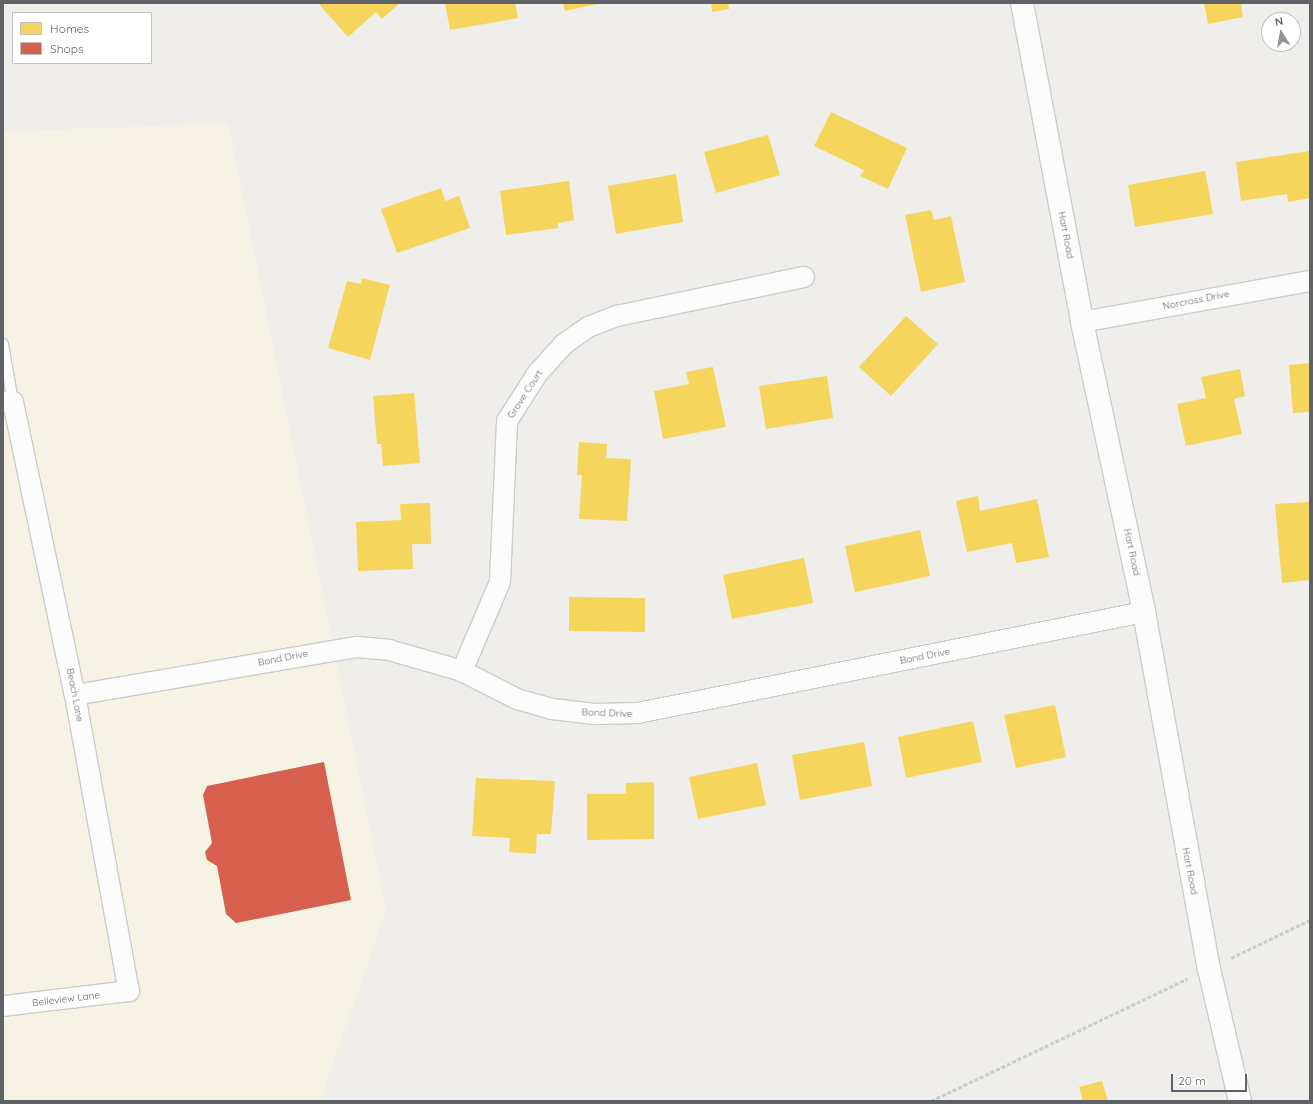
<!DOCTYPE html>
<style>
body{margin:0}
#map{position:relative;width:1313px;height:1104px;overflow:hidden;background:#efeeea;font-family:Quicksand,sans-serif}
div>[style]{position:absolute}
.commercial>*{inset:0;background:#f7f3e4}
.homes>*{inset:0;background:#f6d55c}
.shops>*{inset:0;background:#d6604d}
.path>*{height:2.5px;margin-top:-1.25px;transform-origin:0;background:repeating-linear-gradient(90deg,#cacfcc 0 4px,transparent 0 6px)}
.roads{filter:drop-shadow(1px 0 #cbcccc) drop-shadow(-1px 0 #cbcccc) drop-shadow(0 1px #cbcccc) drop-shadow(0 -1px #cbcccc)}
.service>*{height:10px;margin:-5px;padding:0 5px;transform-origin:5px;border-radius:5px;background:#fdfcfc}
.minor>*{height:20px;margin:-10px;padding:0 10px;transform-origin:10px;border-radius:10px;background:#fdfcfc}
.tertiary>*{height:22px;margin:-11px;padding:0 11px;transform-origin:11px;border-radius:11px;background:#fdfcfc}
span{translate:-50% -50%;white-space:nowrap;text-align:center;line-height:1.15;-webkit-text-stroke:4px #fff;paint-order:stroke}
.street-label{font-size:10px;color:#5f6368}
.frame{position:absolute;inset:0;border:4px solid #5f6368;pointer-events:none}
.legend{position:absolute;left:12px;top:12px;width:140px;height:52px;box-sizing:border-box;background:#fff;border:1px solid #bfc1c3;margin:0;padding:5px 7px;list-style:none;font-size:12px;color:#5f6368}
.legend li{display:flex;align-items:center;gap:8px;height:20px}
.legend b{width:20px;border:1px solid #bfc1c3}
.north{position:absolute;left:1261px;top:12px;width:40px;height:40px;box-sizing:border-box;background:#fff;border:1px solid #bfc1c3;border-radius:50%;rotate:349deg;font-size:11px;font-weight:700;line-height:16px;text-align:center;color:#5f6368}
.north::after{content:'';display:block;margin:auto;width:14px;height:18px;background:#919496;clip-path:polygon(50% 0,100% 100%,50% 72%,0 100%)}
.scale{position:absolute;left:1171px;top:1074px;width:76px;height:18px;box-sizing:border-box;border:2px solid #5f6368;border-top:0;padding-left:5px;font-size:12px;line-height:14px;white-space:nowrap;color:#5f6368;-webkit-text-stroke:3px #fff;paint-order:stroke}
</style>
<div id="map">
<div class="commercial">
<i style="clip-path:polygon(228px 123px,386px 910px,320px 1101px,3px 1101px,3px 132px)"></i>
</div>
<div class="homes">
<i style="clip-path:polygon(318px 3px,400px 3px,382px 19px,376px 12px,348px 37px)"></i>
<i style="clip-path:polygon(445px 3px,515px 3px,518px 18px,450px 30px)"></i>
<i style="clip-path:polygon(563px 3px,597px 3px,597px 4px,565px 11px)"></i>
<i style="clip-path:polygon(711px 3px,728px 3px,729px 9px,712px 12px)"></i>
<i style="clip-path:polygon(1204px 3px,1241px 3px,1243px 17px,1208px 24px)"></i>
<i style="clip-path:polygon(831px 112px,907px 148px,888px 189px,860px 176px,864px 170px,814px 146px)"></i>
<i style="clip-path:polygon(768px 135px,780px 175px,716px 193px,704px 152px)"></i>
<i style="clip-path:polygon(1310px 151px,1310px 198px,1288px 202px,1287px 194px,1241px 201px,1236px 162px)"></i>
<i style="clip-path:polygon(1205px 171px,1213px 214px,1135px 227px,1128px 185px)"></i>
<i style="clip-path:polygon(676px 174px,683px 222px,616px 234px,608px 186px)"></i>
<i style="clip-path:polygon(569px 181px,574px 220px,558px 223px,558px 228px,506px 235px,500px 191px)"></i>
<i style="clip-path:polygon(441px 188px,445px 201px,459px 196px,470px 228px,397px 253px,381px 209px)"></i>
<i style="clip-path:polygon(931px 210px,934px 220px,951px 216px,965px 282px,921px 292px,905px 215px)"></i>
<i style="clip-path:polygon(362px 278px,390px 285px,370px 360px,328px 348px,347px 281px,361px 284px)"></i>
<i style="clip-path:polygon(906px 316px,938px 344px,891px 396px,859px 367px)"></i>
<i style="clip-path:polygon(1310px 363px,1310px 412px,1293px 413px,1289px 365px)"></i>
<i style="clip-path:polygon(713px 367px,726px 427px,663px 439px,654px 391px,689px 384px,686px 372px)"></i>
<i style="clip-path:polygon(1240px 369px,1245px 396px,1234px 399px,1242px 434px,1186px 446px,1177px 404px,1206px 398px,1201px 377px)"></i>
<i style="clip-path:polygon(827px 376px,833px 418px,766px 429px,759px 386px)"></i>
<i style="clip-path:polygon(414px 393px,420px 463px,383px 466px,381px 444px,377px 444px,373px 396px)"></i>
<i style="clip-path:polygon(579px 442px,607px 444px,606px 458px,631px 459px,627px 521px,579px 519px,582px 475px,577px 475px)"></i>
<i style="clip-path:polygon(978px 496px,980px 511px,1037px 499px,1049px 557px,1016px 563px,1012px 543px,967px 552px,956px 501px)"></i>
<i style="clip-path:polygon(1310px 502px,1310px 580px,1282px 583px,1275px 504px)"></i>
<i style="clip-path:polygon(430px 503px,431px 544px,412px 544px,413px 569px,358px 571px,356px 522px,401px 520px,400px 504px)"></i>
<i style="clip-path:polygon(920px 530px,930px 576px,855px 592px,845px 546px)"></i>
<i style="clip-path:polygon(804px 558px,813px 603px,732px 619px,723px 575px)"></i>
<i style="clip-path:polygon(569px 597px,645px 598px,645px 632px,569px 631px)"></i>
<i style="clip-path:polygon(1055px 705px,1066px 757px,1016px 768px,1004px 715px)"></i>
<i style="clip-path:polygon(973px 721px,982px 762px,906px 778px,898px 737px)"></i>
<i style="clip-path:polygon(864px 742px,872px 786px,800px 800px,792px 755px)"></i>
<i style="clip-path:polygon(757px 763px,766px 805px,698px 819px,689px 777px)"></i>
<i style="clip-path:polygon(476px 778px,555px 781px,551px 834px,537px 834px,536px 854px,509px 852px,510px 838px,472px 836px)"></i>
<i style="clip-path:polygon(654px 782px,654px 839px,587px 840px,587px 794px,626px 794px,626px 783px)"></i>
<i style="clip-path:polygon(1102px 1081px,1108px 1101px,1083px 1101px,1079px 1087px)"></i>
</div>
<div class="shops">
<i style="clip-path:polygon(324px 762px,351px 900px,236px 923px,226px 914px,217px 866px,207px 860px,205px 852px,212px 843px,203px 795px,207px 786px)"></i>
</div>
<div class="path">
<i style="left:1231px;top:958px;width:88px;rotate:-25.7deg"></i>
<i style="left:931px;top:1101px;width:284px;rotate:-25.5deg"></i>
</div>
<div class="roads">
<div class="service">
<i style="left:3px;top:344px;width:59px;rotate:80.2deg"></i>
</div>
<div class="minor">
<i style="left:1082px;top:322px;width:232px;rotate:-10.2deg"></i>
<i style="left:3px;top:402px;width:10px"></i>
<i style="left:13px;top:402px;width:299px;rotate:78.1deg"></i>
<i style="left:75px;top:695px;width:301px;rotate:79.7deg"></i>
<i style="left:129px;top:991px;width:127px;rotate:173.2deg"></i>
<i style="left:462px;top:671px;width:97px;rotate:-66.9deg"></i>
<i style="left:500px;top:582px;width:161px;rotate:-87.5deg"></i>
<i style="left:507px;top:421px;width:56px;rotate:-57.4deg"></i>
<i style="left:537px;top:374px;width:40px;rotate:-48deg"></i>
<i style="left:564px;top:344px;width:29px;rotate:-35deg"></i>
<i style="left:588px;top:327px;width:31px;rotate:-21deg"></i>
<i style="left:617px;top:316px;width:191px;rotate:-11.8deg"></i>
<i style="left:75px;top:695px;width:286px;rotate:-9.7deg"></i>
<i style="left:357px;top:647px;width:32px;rotate:5deg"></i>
<i style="left:389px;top:650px;width:76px;rotate:16deg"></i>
<i style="left:462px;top:671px;width:62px;rotate:27deg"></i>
<i style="left:517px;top:699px;width:36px;rotate:16deg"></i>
<i style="left:552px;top:709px;width:43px;rotate:6.6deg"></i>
<i style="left:595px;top:714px;width:43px;rotate:-1.3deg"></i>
<i style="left:638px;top:713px;width:516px;rotate:-11.29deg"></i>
</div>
<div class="tertiary">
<i style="left:1022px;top:3px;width:325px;rotate:79.3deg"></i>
<i style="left:1082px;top:322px;width:297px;rotate:77.9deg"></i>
<i style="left:1144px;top:612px;width:363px;rotate:79.7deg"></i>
<i style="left:1209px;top:969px;width:136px;rotate:76.8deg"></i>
</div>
</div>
<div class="street-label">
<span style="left:1066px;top:235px;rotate:79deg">Hart Road</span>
<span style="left:1196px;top:300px;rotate:-11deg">Norcross Drive</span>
<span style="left:525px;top:394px;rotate:-57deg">Grove Court</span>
<span style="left:1132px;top:552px;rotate:78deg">Hart Road</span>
<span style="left:925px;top:656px;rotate:-11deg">Bond Drive</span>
<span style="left:283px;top:658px;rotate:-11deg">Bond Drive</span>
<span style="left:75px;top:695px;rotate:79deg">Beach Lane</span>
<span style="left:607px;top:713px;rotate:2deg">Bond Drive</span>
<span style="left:1190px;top:871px;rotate:79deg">Hart Road</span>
<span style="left:66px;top:999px;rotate:-7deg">Belleview Lane</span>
</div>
<div class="frame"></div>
<ul class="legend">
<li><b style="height:11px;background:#f6d55c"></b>Homes</li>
<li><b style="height:11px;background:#d6604d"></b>Shops</li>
</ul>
<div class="north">N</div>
<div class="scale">20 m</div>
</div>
